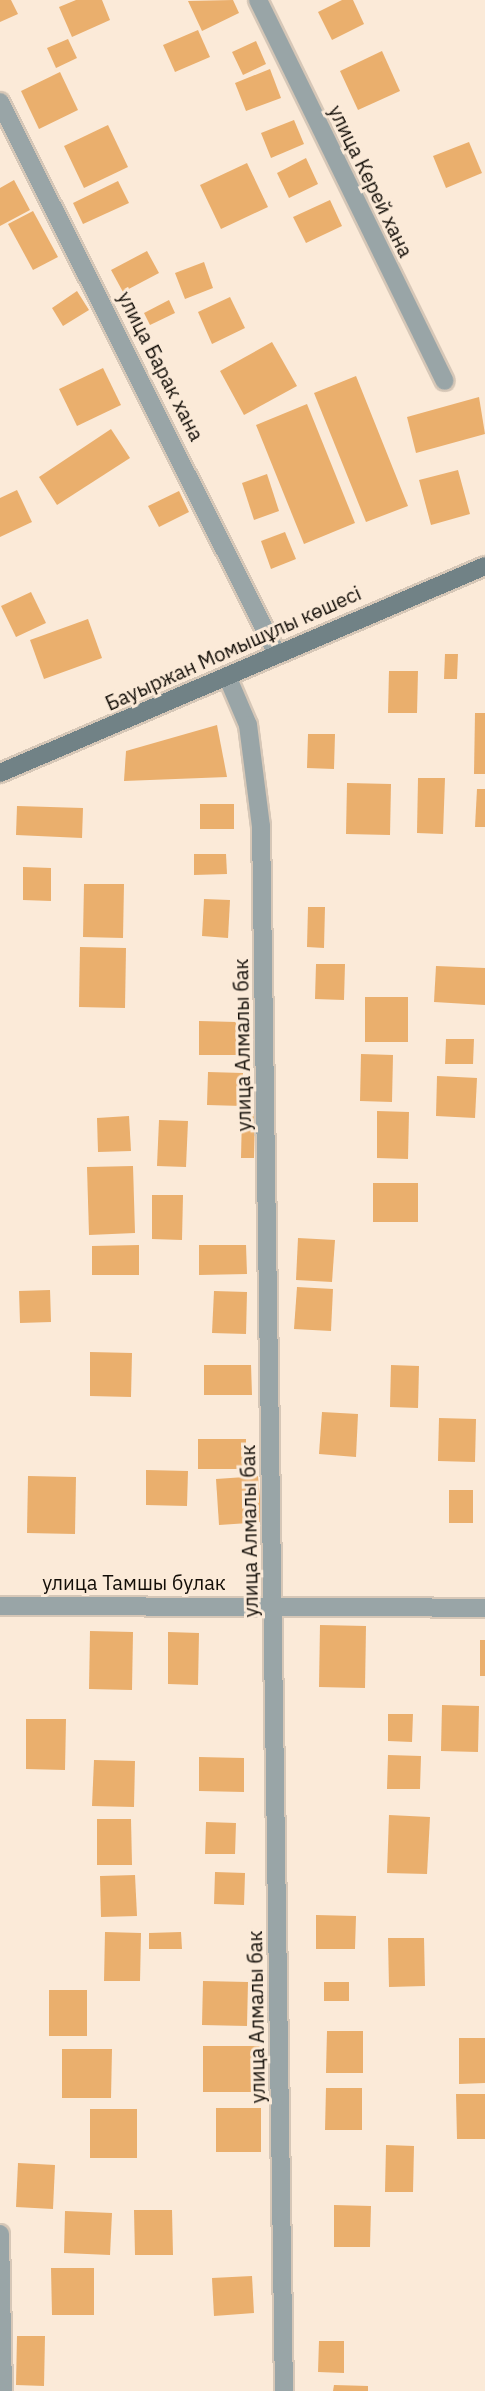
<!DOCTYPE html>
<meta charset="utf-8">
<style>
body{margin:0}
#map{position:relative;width:485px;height:2391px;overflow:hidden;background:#fbead8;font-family:"IBM Plex Sans",sans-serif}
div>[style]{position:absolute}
.building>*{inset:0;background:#eaaf6d}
.roads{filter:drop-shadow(2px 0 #d6c7b7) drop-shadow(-2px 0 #d6c7b7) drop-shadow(0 2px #d6c7b7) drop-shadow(0 -2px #d6c7b7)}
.street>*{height:18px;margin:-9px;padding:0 9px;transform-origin:9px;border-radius:9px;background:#99a5a7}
.secondary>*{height:18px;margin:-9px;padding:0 9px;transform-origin:9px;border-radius:9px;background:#718286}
span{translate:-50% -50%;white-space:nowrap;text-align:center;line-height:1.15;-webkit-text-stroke:6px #fbead8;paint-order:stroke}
.street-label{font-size:20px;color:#120d07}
</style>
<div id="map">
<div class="building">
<i style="clip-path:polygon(0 0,11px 0,18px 14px,0 22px)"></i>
<i style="clip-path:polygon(76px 0,102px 0,110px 20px,72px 37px,59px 7px)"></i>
<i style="clip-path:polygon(233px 0,239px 13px,202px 31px,188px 1px)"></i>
<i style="clip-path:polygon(342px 0,353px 0,364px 24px,332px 40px,318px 12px)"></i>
<i style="clip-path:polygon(198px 30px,210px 57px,175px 72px,163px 45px)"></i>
<i style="clip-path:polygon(68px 39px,77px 58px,56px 68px,47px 48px)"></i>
<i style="clip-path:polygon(256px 41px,266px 64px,243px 75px,232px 52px)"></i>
<i style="clip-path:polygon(382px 51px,400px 91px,358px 110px,340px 71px)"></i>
<i style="clip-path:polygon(270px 69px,281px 98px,246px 111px,235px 83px)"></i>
<i style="clip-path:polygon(60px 72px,78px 110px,39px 129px,21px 91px)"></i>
<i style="clip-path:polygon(294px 120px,304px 144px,271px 158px,261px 133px)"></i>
<i style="clip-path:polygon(108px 125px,128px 167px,84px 188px,64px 146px)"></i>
<i style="clip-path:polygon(469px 142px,482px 173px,446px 188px,433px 156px)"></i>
<i style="clip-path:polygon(306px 158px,318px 184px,289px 198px,277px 173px)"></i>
<i style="clip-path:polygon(247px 163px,268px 207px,221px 229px,200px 185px)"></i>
<i style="clip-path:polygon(14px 180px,30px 210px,0 226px,0 188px)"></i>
<i style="clip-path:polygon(118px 181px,129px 203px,83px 224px,73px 203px)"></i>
<i style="clip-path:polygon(330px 200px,342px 226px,306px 243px,293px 217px)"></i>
<i style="clip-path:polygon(33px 211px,58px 257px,33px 270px,8px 224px)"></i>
<i style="clip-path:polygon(147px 251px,159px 273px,123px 292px,111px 270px)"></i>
<i style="clip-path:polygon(204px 262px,213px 288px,185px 299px,175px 273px)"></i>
<i style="clip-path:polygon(77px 291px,89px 310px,63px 326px,52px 308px)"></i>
<i style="clip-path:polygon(230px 297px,245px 328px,212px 344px,198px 312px)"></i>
<i style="clip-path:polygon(169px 300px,175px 313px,150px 325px,144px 313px)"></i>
<i style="clip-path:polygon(272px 342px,297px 386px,244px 415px,220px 371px)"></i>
<i style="clip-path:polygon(103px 368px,121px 405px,77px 426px,59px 389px)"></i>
<i style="clip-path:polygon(356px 376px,408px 506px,366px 522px,314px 393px)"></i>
<i style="clip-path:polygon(479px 397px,485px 434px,416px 453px,407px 417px)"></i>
<i style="clip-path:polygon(307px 404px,355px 523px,304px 544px,256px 425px)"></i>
<i style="clip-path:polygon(111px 429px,130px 458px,57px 505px,39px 477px)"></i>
<i style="clip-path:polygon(458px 470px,470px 514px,431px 525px,419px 480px)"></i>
<i style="clip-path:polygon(267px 474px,279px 511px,254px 520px,242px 483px)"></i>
<i style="clip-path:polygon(17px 490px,32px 522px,0 537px,0 498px)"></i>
<i style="clip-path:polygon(179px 491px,189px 512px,159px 527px,148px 506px)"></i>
<i style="clip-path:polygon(285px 532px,296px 559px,271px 569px,261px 541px)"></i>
<i style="clip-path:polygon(31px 592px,46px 623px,16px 637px,1px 606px)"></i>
<i style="clip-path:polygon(88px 619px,102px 658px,44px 679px,30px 640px)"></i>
<i style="clip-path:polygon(445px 654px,458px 654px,457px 679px,444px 679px)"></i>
<i style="clip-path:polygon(389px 671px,418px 671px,417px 713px,388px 713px)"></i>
<i style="clip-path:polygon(475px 713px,485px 713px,485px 774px,474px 774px)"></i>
<i style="clip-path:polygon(217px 725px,227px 777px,124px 781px,126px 751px)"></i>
<i style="clip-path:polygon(308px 734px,335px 734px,334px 769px,307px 768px)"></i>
<i style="clip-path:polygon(418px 778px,445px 778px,443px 834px,417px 833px)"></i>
<i style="clip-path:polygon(347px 783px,391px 784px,390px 835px,346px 834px)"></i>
<i style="clip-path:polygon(477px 789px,485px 789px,485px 827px,475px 827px)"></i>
<i style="clip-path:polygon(200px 804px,234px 804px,234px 829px,200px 829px)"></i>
<i style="clip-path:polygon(17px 806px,83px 808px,82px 838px,16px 835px)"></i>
<i style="clip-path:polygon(194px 854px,226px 854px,227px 874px,194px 875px)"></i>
<i style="clip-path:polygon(23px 867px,51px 868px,51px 901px,23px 900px)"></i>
<i style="clip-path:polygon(84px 884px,124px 884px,123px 938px,83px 937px)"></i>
<i style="clip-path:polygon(204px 899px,230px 900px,228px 938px,202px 936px)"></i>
<i style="clip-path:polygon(308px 907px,325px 907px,324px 948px,307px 947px)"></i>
<i style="clip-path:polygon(80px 947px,126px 948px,125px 1008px,79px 1007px)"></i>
<i style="clip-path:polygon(316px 964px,345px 964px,344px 1000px,315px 999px)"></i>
<i style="clip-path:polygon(436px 966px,485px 968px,485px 1005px,434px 1002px)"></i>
<i style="clip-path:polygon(365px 997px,408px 997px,408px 1042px,365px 1042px)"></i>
<i style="clip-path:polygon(199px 1021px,236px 1022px,236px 1055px,199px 1055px)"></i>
<i style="clip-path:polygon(446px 1039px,474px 1039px,473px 1064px,445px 1064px)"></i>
<i style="clip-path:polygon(361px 1054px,393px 1055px,392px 1102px,360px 1101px)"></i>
<i style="clip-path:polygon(208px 1072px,243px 1073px,242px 1106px,207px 1105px)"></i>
<i style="clip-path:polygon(437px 1076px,477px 1078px,475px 1118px,436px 1116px)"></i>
<i style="clip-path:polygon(377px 1111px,409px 1112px,408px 1159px,377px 1158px)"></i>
<i style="clip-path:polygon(242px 1114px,255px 1114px,254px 1158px,241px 1158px)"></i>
<i style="clip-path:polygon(129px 1116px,131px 1151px,98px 1152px,97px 1118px)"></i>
<i style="clip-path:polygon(159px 1120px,188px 1121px,186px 1167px,157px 1166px)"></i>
<i style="clip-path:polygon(133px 1166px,135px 1233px,89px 1235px,87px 1167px)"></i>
<i style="clip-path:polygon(373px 1183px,418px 1183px,418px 1222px,373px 1222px)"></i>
<i style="clip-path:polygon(152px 1195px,183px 1195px,182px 1240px,152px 1239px)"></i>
<i style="clip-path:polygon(298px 1238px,335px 1240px,332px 1282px,296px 1280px)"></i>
<i style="clip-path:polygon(139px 1245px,139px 1275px,92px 1275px,92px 1246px)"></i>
<i style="clip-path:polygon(199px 1245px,246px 1245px,247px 1274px,199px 1275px)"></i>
<i style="clip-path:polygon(297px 1287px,333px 1289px,331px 1331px,294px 1329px)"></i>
<i style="clip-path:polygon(50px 1290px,51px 1322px,20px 1323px,19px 1291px)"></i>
<i style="clip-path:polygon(214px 1291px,247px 1292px,246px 1334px,212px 1333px)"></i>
<i style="clip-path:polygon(90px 1352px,132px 1353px,131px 1397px,90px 1396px)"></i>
<i style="clip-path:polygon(204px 1365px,251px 1365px,252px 1395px,204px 1395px)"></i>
<i style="clip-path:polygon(391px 1365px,419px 1366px,418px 1408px,390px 1407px)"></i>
<i style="clip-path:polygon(322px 1412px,358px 1414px,356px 1457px,319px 1454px)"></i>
<i style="clip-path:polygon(439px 1418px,476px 1419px,475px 1462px,438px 1461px)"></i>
<i style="clip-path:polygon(198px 1439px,246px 1439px,246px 1469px,198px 1469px)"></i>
<i style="clip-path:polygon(146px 1470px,188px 1471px,187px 1506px,146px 1505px)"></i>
<i style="clip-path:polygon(28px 1476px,76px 1477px,75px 1534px,27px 1533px)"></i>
<i style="clip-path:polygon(258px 1476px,262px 1522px,219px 1525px,216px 1479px)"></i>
<i style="clip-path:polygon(449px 1490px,473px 1490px,473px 1523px,449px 1523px)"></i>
<i style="clip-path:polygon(320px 1625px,366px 1626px,365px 1688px,319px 1687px)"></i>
<i style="clip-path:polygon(90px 1631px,133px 1632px,132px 1690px,89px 1689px)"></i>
<i style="clip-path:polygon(168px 1632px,199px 1633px,198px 1685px,168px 1684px)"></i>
<i style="clip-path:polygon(480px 1640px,485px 1640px,485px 1676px,480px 1676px)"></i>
<i style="clip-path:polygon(442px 1705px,479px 1706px,478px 1752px,441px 1751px)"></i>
<i style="clip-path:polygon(388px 1714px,413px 1714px,412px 1742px,388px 1741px)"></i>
<i style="clip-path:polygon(26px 1719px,66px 1719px,65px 1770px,26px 1769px)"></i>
<i style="clip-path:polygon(388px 1755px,421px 1756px,420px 1789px,387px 1789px)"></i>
<i style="clip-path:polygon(199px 1757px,244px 1758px,244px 1792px,199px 1791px)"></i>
<i style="clip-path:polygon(94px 1760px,135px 1761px,134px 1807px,92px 1806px)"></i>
<i style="clip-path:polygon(389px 1815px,430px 1817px,427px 1874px,387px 1873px)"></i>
<i style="clip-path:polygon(97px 1819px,131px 1819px,132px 1865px,97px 1865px)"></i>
<i style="clip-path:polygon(206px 1822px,236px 1823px,235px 1854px,205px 1854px)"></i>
<i style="clip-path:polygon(215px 1872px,245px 1873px,244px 1905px,214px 1904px)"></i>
<i style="clip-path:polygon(135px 1875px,137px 1916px,101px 1917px,100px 1876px)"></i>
<i style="clip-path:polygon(316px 1915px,356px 1916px,355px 1949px,316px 1949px)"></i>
<i style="clip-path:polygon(105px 1932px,141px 1933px,140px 1981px,104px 1981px)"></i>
<i style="clip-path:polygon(181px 1932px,182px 1949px,149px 1949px,149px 1933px)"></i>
<i style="clip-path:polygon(388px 1938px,424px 1938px,425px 1986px,389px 1987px)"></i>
<i style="clip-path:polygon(203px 1981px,248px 1982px,247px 2026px,202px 2025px)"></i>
<i style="clip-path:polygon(324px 1982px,349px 1982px,349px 2001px,324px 2001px)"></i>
<i style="clip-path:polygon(49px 1990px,87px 1990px,87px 2036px,49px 2036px)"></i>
<i style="clip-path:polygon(327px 2031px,363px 2031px,363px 2073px,326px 2073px)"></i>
<i style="clip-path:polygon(459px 2038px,485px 2038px,485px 2083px,459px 2084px)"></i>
<i style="clip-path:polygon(203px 2046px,264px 2046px,264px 2092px,203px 2092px)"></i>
<i style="clip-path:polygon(62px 2049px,112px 2049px,111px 2098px,62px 2098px)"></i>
<i style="clip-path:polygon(326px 2088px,362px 2088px,362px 2130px,325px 2130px)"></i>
<i style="clip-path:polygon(456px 2094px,485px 2094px,485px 2139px,457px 2139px)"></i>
<i style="clip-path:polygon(216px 2108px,261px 2108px,261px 2152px,216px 2152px)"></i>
<i style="clip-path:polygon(90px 2109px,137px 2109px,137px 2158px,90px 2158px)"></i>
<i style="clip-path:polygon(386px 2145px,414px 2146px,413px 2192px,385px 2192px)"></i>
<i style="clip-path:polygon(18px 2163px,55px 2165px,53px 2209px,16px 2207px)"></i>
<i style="clip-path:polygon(334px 2205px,371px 2206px,370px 2247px,334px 2247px)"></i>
<i style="clip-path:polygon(134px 2210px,172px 2210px,173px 2255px,135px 2255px)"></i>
<i style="clip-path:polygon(65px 2211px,112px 2213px,110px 2255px,64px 2253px)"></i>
<i style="clip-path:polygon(51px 2268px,94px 2268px,94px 2315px,52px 2315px)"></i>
<i style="clip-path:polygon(252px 2276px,254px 2313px,214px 2316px,212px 2278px)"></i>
<i style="clip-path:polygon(17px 2336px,45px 2336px,44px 2386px,16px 2385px)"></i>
<i style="clip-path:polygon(319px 2341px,344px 2341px,344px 2373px,318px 2372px)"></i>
<i style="clip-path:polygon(334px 2385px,368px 2386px,368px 2391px,333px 2391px)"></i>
</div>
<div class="roads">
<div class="street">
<i style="left:258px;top:0;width:424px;rotate:63.9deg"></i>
<i style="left:0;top:102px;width:618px;rotate:63.35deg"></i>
<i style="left:227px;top:676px;width:53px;rotate:66.8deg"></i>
<i style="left:248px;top:725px;width:102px;rotate:82.7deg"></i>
<i style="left:261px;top:826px;width:1565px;rotate:89.16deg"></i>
<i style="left:0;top:1606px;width:485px;rotate:0.2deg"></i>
<i style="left:0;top:2234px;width:157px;rotate:88.9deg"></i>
</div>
<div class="secondary">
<i style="left:0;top:773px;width:527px;rotate:-23.11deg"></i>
</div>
</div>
<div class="street-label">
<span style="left:371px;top:181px;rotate:64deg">улица Керей хана</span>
<span style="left:161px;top:366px;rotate:63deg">улица Барак хана</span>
<span style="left:233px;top:648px;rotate:-24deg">Бауыржан Момышұлы көшесі</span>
<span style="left:242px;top:1045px;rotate:-91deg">улица Алмалы бак</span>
<span style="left:249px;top:1531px;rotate:-91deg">улица Алмалы бак</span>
<span style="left:134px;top:1582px">улица Тамшы булак</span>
<span style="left:256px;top:2017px;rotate:-91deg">улица Алмалы бак</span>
</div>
</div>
